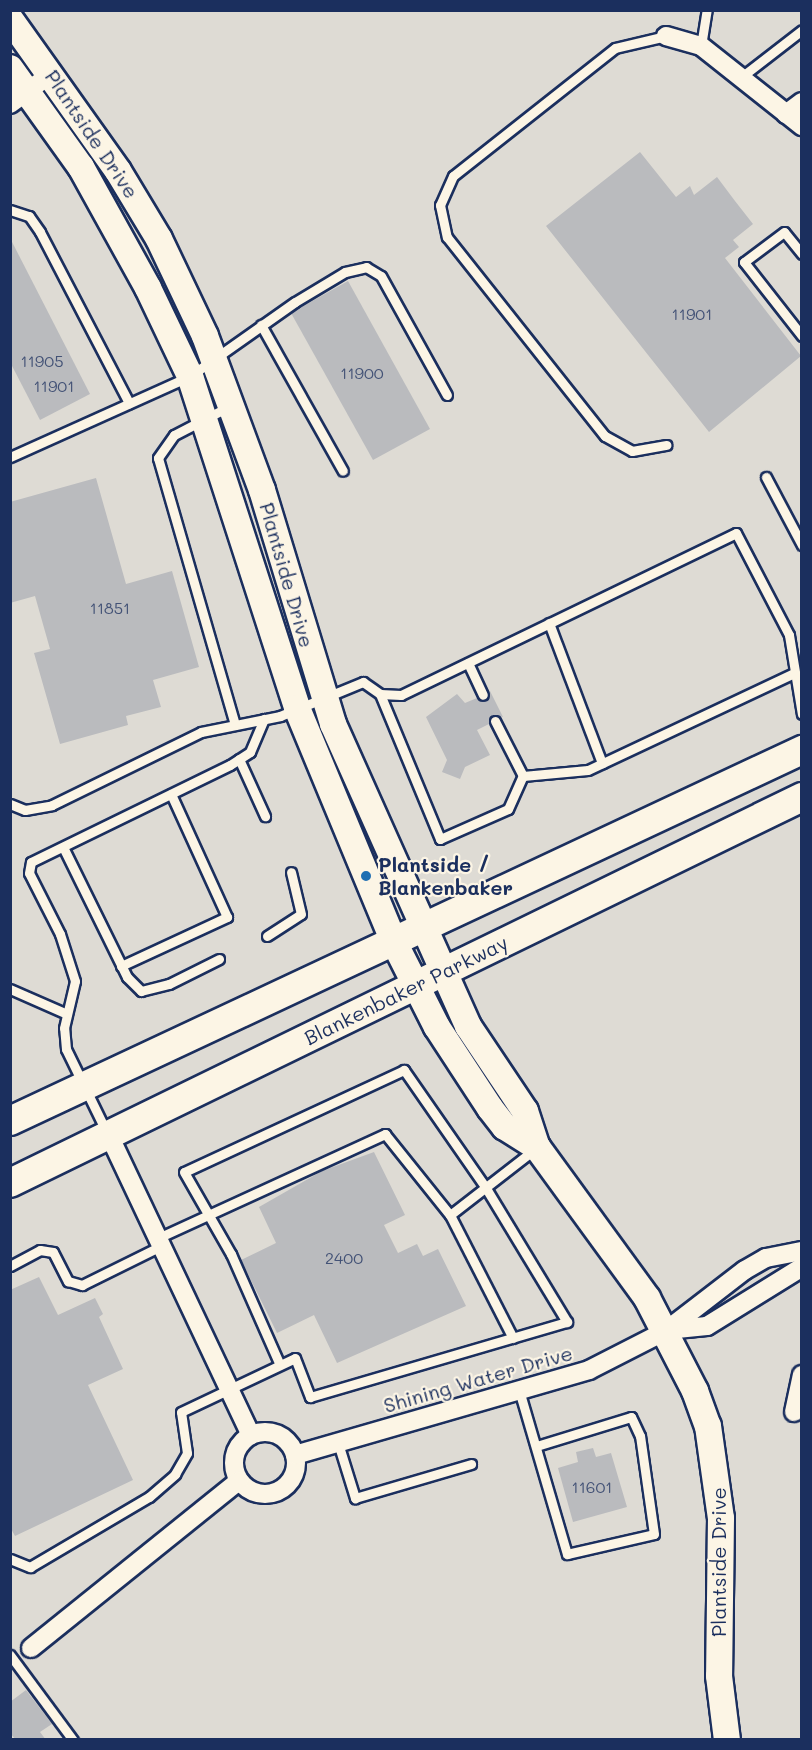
<!DOCTYPE html>
<style>
body{margin:0}
#map{position:relative;width:812px;height:1750px;overflow:hidden;background:#eee9dd;font-family:Mali,sans-serif}
div>[style]{position:absolute}
.built>*{inset:0;background:#dedbd4}
.building>*{inset:0;background:#babbbe}
.roads{filter:drop-shadow(2px 0 #1b2f5e) drop-shadow(-2px 0 #1b2f5e) drop-shadow(0 2px #1b2f5e) drop-shadow(0 -2px #1b2f5e)}
.lane>*{height:9px;margin:-4.5px;padding:0 4.5px;transform-origin:4.5px;border-radius:4.5px;background:#fcf5e5}
.street>*{height:18px;margin:-9px;padding:0 9px;transform-origin:9px;border-radius:9px;background:#fcf5e5}
.street>.ring{margin:-9px;padding:0;box-sizing:content-box;background:none;border:18px solid #fcf5e5;border-radius:50%}
.secondary>*{height:26px;margin:-13px;padding:0 13px;transform-origin:13px;border-radius:13px;background:#fcf5e5}
.primary>*{height:28px;margin:-14px;padding:0 14px;transform-origin:14px;border-radius:14px;background:#fcf5e5}
.dots>*{width:16px;height:16px;translate:-50% -50%;box-sizing:border-box;border:3px solid #fcf5e5;border-radius:50%}
span{translate:-50% -50%;white-space:nowrap;text-align:center;line-height:1.15;-webkit-text-stroke:4.5px #fcf5e5;paint-order:stroke}
.number-label{font-size:16px;color:#435276}
.number-label span{-webkit-text-stroke-width:0}
.street-label{font-size:20px;color:#1b2f5e}
.poi-label{font-size:20px;color:#1b2f5e;font-weight:700}
.left{translate:0 -50%;text-align:left}
.frame{position:absolute;inset:0;border:12px solid #1b2f5e;pointer-events:none}
</style>
<div id="map">
<div class="built">
<i style="clip-path:polygon(11px 11px,801px 11px,801px 1739px,11px 1739px)"></i>
</div>
<div class="building">
<i style="clip-path:polygon(640px 152px,676px 197px,690px 186px,694px 195px,717px 177px,735px 201px,753px 224px,733px 240px,739px 247px,725px 258px,801px 356px,709px 432px,546px 226px)"></i>
<i style="clip-path:polygon(10px 238px,90px 394px,40px 420px,10px 362px)"></i>
<i style="clip-path:polygon(348px 281px,430px 429px,373px 460px,291px 313px)"></i>
<i style="clip-path:polygon(96px 478px,126px 584px,172px 571px,199px 667px,153px 680px,161px 707px,126px 716px,128px 725px,60px 744px,34px 653px,50px 649px,35px 596px,10px 603px,10px 502px)"></i>
<i style="clip-path:polygon(490px 691px,503px 717px,492px 715px,489px 724px,477px 730px,490px 755px,465px 767px,460px 779px,442px 772px,447px 760px,426px 717px,457px 694px,465px 703px,477px 698px,483px 702px)"></i>
<i style="clip-path:polygon(374px 1152px,405px 1215px,384px 1225px,398px 1253px,417px 1244px,423px 1256px,438px 1249px,466px 1306px,337px 1363px,314px 1315px,277px 1333px,241px 1260px,276px 1243px,259px 1207px,322px 1171px)"></i>
<i style="clip-path:polygon(39px 1277px,58px 1315px,95px 1298px,103px 1314px,99px 1317px,123px 1369px,88px 1385px,133px 1480px,15px 1536px,10px 1527px,10px 1290px)"></i>
<i style="clip-path:polygon(593px 1448px,596px 1457px,611px 1453px,627px 1507px,573px 1522px,558px 1468px,578px 1462px,576px 1452px)"></i>
<i style="clip-path:polygon(26px 1690px,52px 1724px,40px 1732px,46px 1740px,16px 1740px,10px 1733px,10px 1702px)"></i>
</div>
<div class="roads">
<div class="lane">
<i style="left:666px;top:36px;width:52px;rotate:166.8deg"></i>
<i style="left:615px;top:48px;width:206px;rotate:141.7deg"></i>
<i style="left:453px;top:176px;width:32px;rotate:114deg"></i>
<i style="left:440px;top:205px;width:33px;rotate:78deg"></i>
<i style="left:447px;top:237px;width:254px;rotate:51.6deg"></i>
<i style="left:605px;top:436px;width:31px;rotate:29deg"></i>
<i style="left:632px;top:451px;width:35px;rotate:-10deg"></i>
<i style="left:701px;top:46px;width:36px;rotate:-81deg"></i>
<i style="left:740px;top:78px;width:78px;rotate:-37.7deg"></i>
<i style="left:10px;top:210px;width:20px;rotate:18deg"></i>
<i style="left:29px;top:216px;width:19px;rotate:55deg"></i>
<i style="left:40px;top:232px;width:193px;rotate:62.5deg"></i>
<i style="left:802px;top:254px;width:28px;rotate:-129deg"></i>
<i style="left:784px;top:232px;width:50px;rotate:143.1deg"></i>
<i style="left:744px;top:262px;width:94px;rotate:51.9deg"></i>
<i style="left:261px;top:325px;width:167px;rotate:60.7deg"></i>
<i style="left:230px;top:406px;width:63px;rotate:152.6deg"></i>
<i style="left:174px;top:435px;width:28px;rotate:125deg"></i>
<i style="left:158px;top:458px;width:278px;rotate:73.9deg"></i>
<i style="left:10px;top:457px;width:197px;rotate:-24.2deg"></i>
<i style="left:190px;top:376px;width:128px;rotate:-35.2deg"></i>
<i style="left:295px;top:302px;width:58px;rotate:-31deg"></i>
<i style="left:345px;top:272px;width:22px;rotate:-13deg"></i>
<i style="left:366px;top:267px;width:17px;rotate:31deg"></i>
<i style="left:381px;top:276px;width:136px;rotate:61deg"></i>
<i style="left:766px;top:477px;width:77px;rotate:62.1deg"></i>
<i style="left:549px;top:623px;width:150px;rotate:69.3deg"></i>
<i style="left:468px;top:663px;width:35px;rotate:65deg"></i>
<i style="left:380px;top:694px;width:157px;rotate:67.5deg"></i>
<i style="left:440px;top:839px;width:74px;rotate:-23.8deg"></i>
<i style="left:508px;top:809px;width:36px;rotate:-66deg"></i>
<i style="left:523px;top:776px;width:65px;rotate:-5.3deg"></i>
<i style="left:588px;top:770px;width:228px;rotate:-25.2deg"></i>
<i style="left:495px;top:721px;width:62px;rotate:63deg"></i>
<i style="left:239px;top:759px;width:63px;rotate:65.5deg"></i>
<i style="left:10px;top:804px;width:16px;rotate:22deg"></i>
<i style="left:25px;top:810px;width:27px;rotate:-10deg"></i>
<i style="left:52px;top:805px;width:166px;rotate:-26.1deg"></i>
<i style="left:201px;top:732px;width:81px;rotate:-11.4deg"></i>
<i style="left:280px;top:716px;width:90px;rotate:-22.3deg"></i>
<i style="left:363px;top:682px;width:21px;rotate:35deg"></i>
<i style="left:380px;top:694px;width:21px;rotate:3deg"></i>
<i style="left:401px;top:695px;width:372px;rotate:-25.8deg"></i>
<i style="left:736px;top:533px;width:115px;rotate:62.5deg"></i>
<i style="left:789px;top:635px;width:80px;rotate:80.7deg"></i>
<i style="left:63px;top:847px;width:145px;rotate:63.8deg"></i>
<i style="left:127px;top:977px;width:20px;rotate:45deg"></i>
<i style="left:141px;top:991px;width:29px;rotate:-14deg"></i>
<i style="left:169px;top:984px;width:56px;rotate:-26.6deg"></i>
<i style="left:267px;top:936px;width:40px;rotate:-32.9deg"></i>
<i style="left:301px;top:914px;width:43px;rotate:-103.4deg"></i>
<i style="left:121px;top:966px;width:117px;rotate:-24.8deg"></i>
<i style="left:227px;top:917px;width:135px;rotate:-114.5deg"></i>
<i style="left:10px;top:989px;width:62px;rotate:23.7deg"></i>
<i style="left:107px;top:1133px;width:93px;rotate:-116deg"></i>
<i style="left:66px;top:1049px;width:21px;rotate:-95deg"></i>
<i style="left:64px;top:1028px;width:48px;rotate:-76.8deg"></i>
<i style="left:75px;top:981px;width:49px;rotate:-107.7deg"></i>
<i style="left:60px;top:934px;width:68px;rotate:-116.9deg"></i>
<i style="left:29px;top:873px;width:11px;rotate:-80deg"></i>
<i style="left:31px;top:862px;width:221px;rotate:-26deg"></i>
<i style="left:230px;top:765px;width:24px;rotate:-33deg"></i>
<i style="left:250px;top:752px;width:36px;rotate:-67deg"></i>
<i style="left:450px;top:1215px;width:138px;rotate:62.9deg"></i>
<i style="left:158px;top:1238px;width:250px;rotate:-24.6deg"></i>
<i style="left:385px;top:1134px;width:104px;rotate:51.3deg"></i>
<i style="left:450px;top:1215px;width:108px;rotate:-37.8deg"></i>
<i style="left:10px;top:1266px;width:34px;rotate:-28deg"></i>
<i style="left:40px;top:1250px;width:13px;rotate:9deg"></i>
<i style="left:53px;top:1252px;width:33px;rotate:63deg"></i>
<i style="left:68px;top:1281px;width:15px;rotate:16deg"></i>
<i style="left:82px;top:1285px;width:88px;rotate:-26.3deg"></i>
<i style="left:519px;top:1390px;width:171px;rotate:73.7deg"></i>
<i style="left:567px;top:1554px;width:89px;rotate:-12.9deg"></i>
<i style="left:654px;top:1534px;width:99px;rotate:-98.1deg"></i>
<i style="left:640px;top:1436px;width:21px;rotate:-115deg"></i>
<i style="left:631px;top:1417px;width:98px;rotate:162.9deg"></i>
<i style="left:338px;top:1443px;width:58px;rotate:72.8deg"></i>
<i style="left:355px;top:1498px;width:121px;rotate:-16.3deg"></i>
<i style="left:10px;top:1559px;width:22px;rotate:22deg"></i>
<i style="left:30px;top:1567px;width:138px;rotate:-30.5deg"></i>
<i style="left:149px;top:1497px;width:35px;rotate:-41deg"></i>
<i style="left:175px;top:1474px;width:24px;rotate:-60deg"></i>
<i style="left:187px;top:1453px;width:41px;rotate:-98.3deg"></i>
<i style="left:181px;top:1412px;width:126px;rotate:-25.3deg"></i>
<i style="left:295px;top:1358px;width:42px;rotate:69deg"></i>
<i style="left:310px;top:1397px;width:268px;rotate:-16.3deg"></i>
<i style="left:567px;top:1322px;width:157px;rotate:-121.2deg"></i>
<i style="left:486px;top:1188px;width:144px;rotate:-124.8deg"></i>
<i style="left:404px;top:1070px;width:242px;rotate:155.1deg"></i>
<i style="left:184px;top:1172px;width:95px;rotate:60.2deg"></i>
<i style="left:231px;top:1254px;width:121px;rotate:66.2deg"></i>
<i style="left:10px;top:1655px;width:106px;rotate:53.5deg"></i>
</div>
<div class="street">
<i style="left:666px;top:36px;width:36px;rotate:16deg"></i>
<i style="left:701px;top:46px;width:129px;rotate:38.4deg"></i>
<i style="left:10px;top:104px;width:52px;rotate:-36.4deg"></i>
<i style="left:786px;top:114px;width:20px;rotate:-37deg"></i>
<i style="left:109px;top:1135px;width:332px;rotate:64.7deg"></i>
<i style="left:667px;top:1330px;width:40px;rotate:-5.7deg"></i>
<i style="left:707px;top:1326px;width:112px;rotate:-31.8deg"></i>
<i style="left:794px;top:1412px;width:38px;rotate:-78deg"></i>
<i class="ring" style="left:234px;top:1432px;width:44px;height:44px"></i>
<i style="left:295px;top:1455px;width:306px;rotate:-16.1deg"></i>
<i style="left:589px;top:1370px;width:88px;rotate:-27.1deg"></i>
<i style="left:667px;top:1330px;width:98px;rotate:-37.6deg"></i>
<i style="left:745px;top:1270px;width:24px;rotate:-30deg"></i>
<i style="left:766px;top:1258px;width:37px;rotate:-11deg"></i>
<i style="left:31px;top:1648px;width:267px;rotate:-38.8deg"></i>
</div>
<div class="secondary">
<i style="left:10px;top:19px;width:186px;rotate:54.6deg"></i>
<i style="left:118px;top:171px;width:79px;rotate:58.9deg"></i>
<i style="left:159px;top:239px;width:107px;rotate:64.6deg"></i>
<i style="left:205px;top:336px;width:164px;rotate:69.7deg"></i>
<i style="left:262px;top:490px;width:245px;rotate:73.1deg"></i>
<i style="left:333px;top:724px;width:331px;rotate:65.9deg"></i>
<i style="left:468px;top:1026px;width:102px;rotate:56.2deg"></i>
<i style="left:525px;top:1111px;width:38px;rotate:72deg"></i>
<i style="left:537px;top:1147px;width:187px;rotate:53.9deg"></i>
<i style="left:647px;top:1298px;width:105px;rotate:62.7deg"></i>
<i style="left:695px;top:1391px;width:37px;rotate:70deg"></i>
<i style="left:708px;top:1426px;width:93px;rotate:82deg"></i>
<i style="left:721px;top:1518px;width:158px;rotate:90.7deg"></i>
<i style="left:719px;top:1676px;width:64px;rotate:82.9deg"></i>
<i style="left:10px;top:68px;width:122px;rotate:54.4deg"></i>
<i style="left:81px;top:167px;width:138px;rotate:61deg"></i>
<i style="left:148px;top:288px;width:98px;rotate:64.5deg"></i>
<i style="left:190px;top:376px;width:349px;rotate:72.1deg"></i>
<i style="left:297px;top:708px;width:251px;rotate:67.5deg"></i>
<i style="left:393px;top:940px;width:97px;rotate:63.2deg"></i>
<i style="left:437px;top:1027px;width:97px;rotate:56.8deg"></i>
<i style="left:490px;top:1108px;width:24px;rotate:52deg"></i>
<i style="left:505px;top:1127px;width:38px;rotate:32deg"></i>
</div>
<div class="primary">
<i style="left:10px;top:1121px;width:875px;rotate:-25.1deg"></i>
<i style="left:10px;top:1183px;width:881px;rotate:-25.98deg"></i>
</div>
</div>
<div class="dots">
<i style="left:366px;top:876px;background:#1f6fb2"></i>
</div>
<div class="number-label">
<span style="left:692px;top:314px">11901</span>
<span style="left:42px;top:361px">11905</span>
<span style="left:362px;top:373px">11900</span>
<span style="left:54px;top:386px">11901</span>
<span style="left:110px;top:608px">11851</span>
<span style="left:344px;top:1258px">2400</span>
<span style="left:592px;top:1487px">11601</span>
</div>
<div class="street-label">
<span style="left:92px;top:134px;rotate:56deg">Plantside Drive</span>
<span style="left:287px;top:575px;rotate:74deg">Plantside Drive</span>
<span style="left:406px;top:990px;rotate:-26deg">Blankenbaker Parkway</span>
<span style="left:478px;top:1379px;rotate:-16deg">Shining Water Drive</span>
<span style="left:718px;top:1562px;rotate:-90deg">Plantside Drive</span>
</div>
<div class="poi-label">
<span class="left" style="left:378px;top:876px">Plantside /<br>Blankenbaker</span>
</div>
<div class="frame"></div>
</div>
